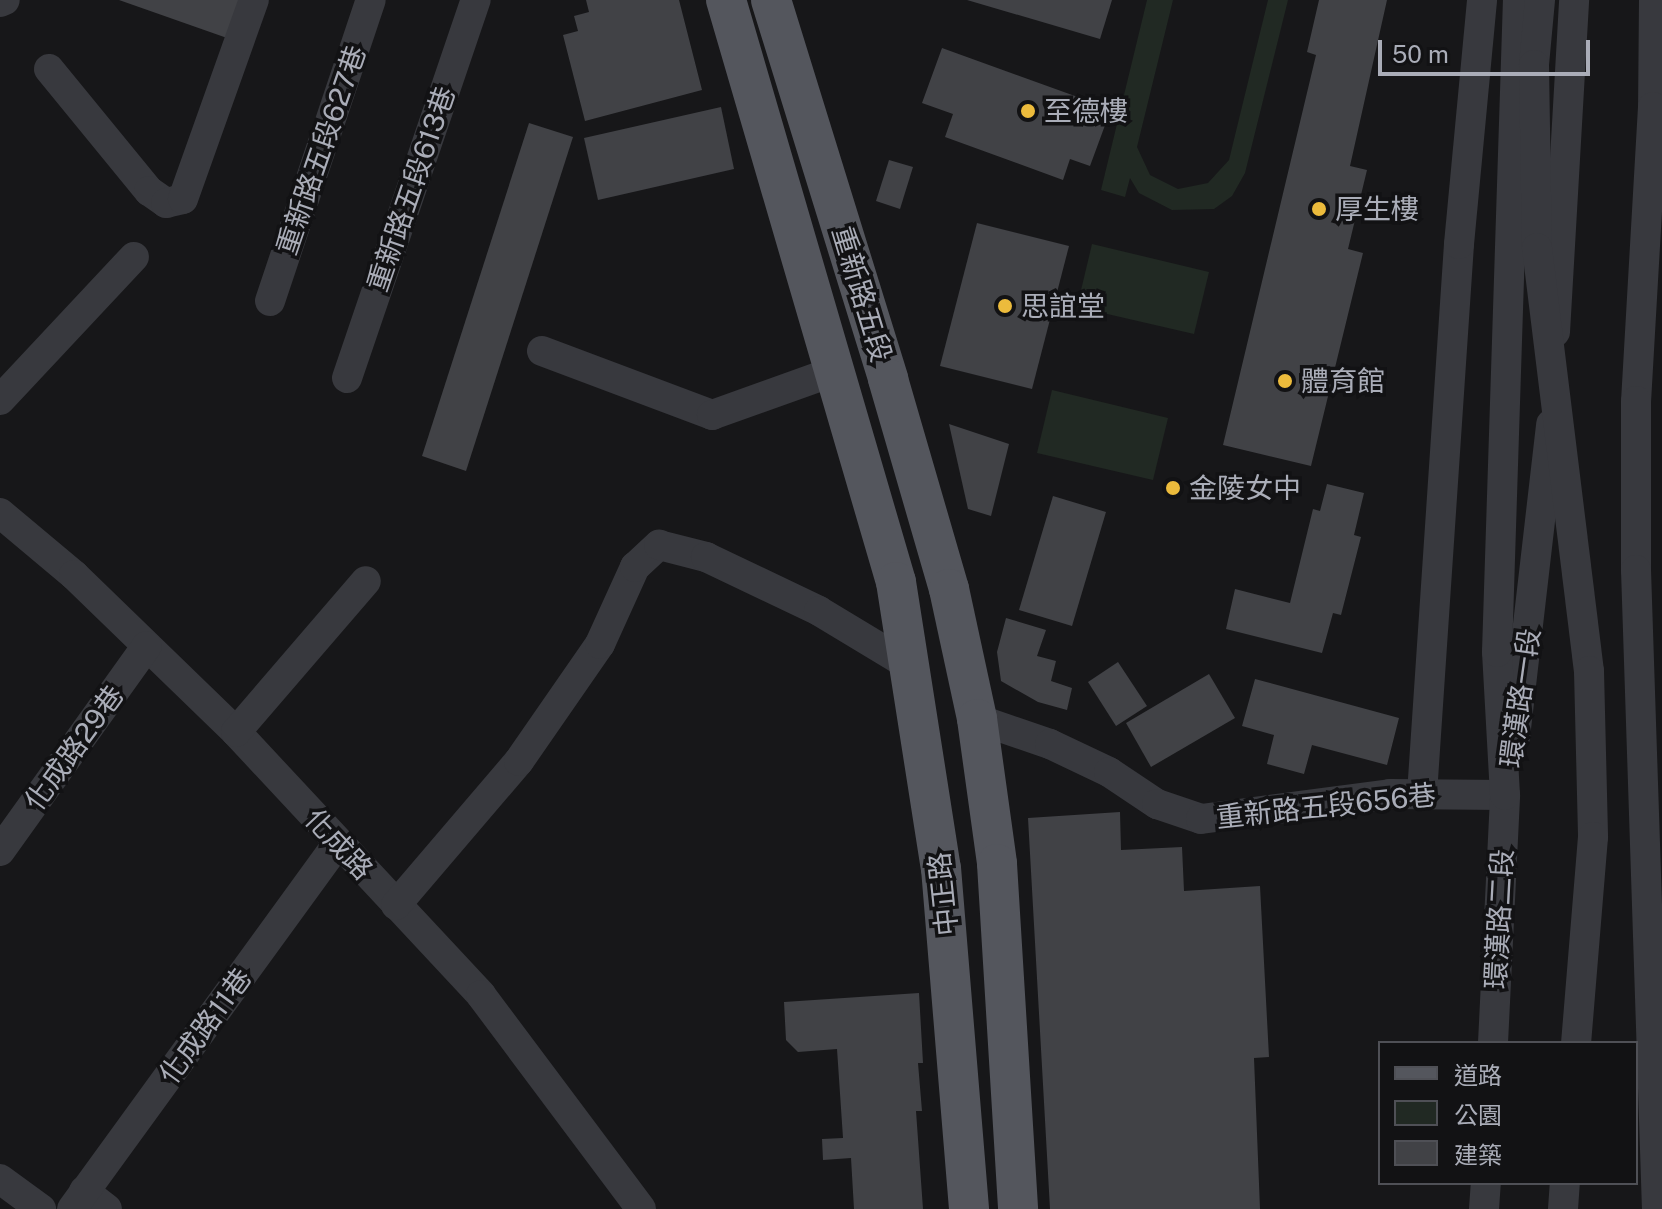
<!DOCTYPE html>
<meta charset="utf-8">
<style>
body{margin:0}
#map{position:relative;width:1662px;height:1209px;overflow:hidden;background:#171719;font-family:"Public Sans","Noto Sans TC",sans-serif}
div>[style]{position:absolute}
.green>*{inset:0;background:#212923}
.building>*{inset:0;background:#414246}
.minor>*{height:30px;margin:-15px;padding:0 15px;transform-origin:15px;border-radius:15px;background:#38393e}
.major>*{height:40px;margin:-20px;padding:0 20px;transform-origin:20px;border-radius:20px;background:#54565d}
.minor-bridge>*{height:30px;margin:-15px;padding:0 15px;transform-origin:15px;border-radius:15px;background:#38393e}
.dots>*{width:22px;height:22px;translate:-50% -50%;box-sizing:border-box;border:4px solid #121214;border-radius:50%}
span{translate:-50% -50%;white-space:nowrap;text-align:center;line-height:1.15;-webkit-text-stroke:7px #121214;paint-order:stroke}
.poi-label{font-size:28px;color:#aaadb8}
.left{translate:0 -50%;text-align:left}
.street-label{font-size:28px;color:#aaadb8}
.legend{position:absolute;left:1378px;top:1041px;width:260px;height:144px;box-sizing:border-box;background:#121214;border:2px solid #4f5056;margin:0;padding:10px 14px;list-style:none;font-size:24px;color:#aaadb8}
.legend li{display:flex;align-items:center;gap:16px;height:40px}
.legend b{width:40px;border:2px solid #4f5056}
.scale{position:absolute;left:1378px;top:40px;width:212px;height:36px;box-sizing:border-box;border:4px solid #aaadb8;border-top:0;padding-left:10px;font-size:24px;line-height:28px;white-space:nowrap;color:#aaadb8;-webkit-text-stroke:6px #121214;paint-order:stroke}
</style>
<div id="map">
<div class="green">
<i style="clip-path:polygon(1147px 0,1173px 0,1137px 147px,1150px 175px,1178px 189px,1208px 183px,1229px 160px,1268px 0,1288px 0,1245px 173px,1232px 196px,1214px 209px,1172px 210px,1139px 193px,1130px 178px,1125px 197px,1101px 190px)"></i>
<i style="clip-path:polygon(1092px 244px,1209px 272px,1194px 334px,1077px 307px)"></i>
<i style="clip-path:polygon(1052px 390px,1168px 418px,1153px 480px,1037px 453px)"></i>
</div>
<div class="building">
<i style="clip-path:polygon(119px 0,240px 0,227px 38px)"></i>
<i style="clip-path:polygon(586px 0,679px 0,702px 90px,585px 121px,563px 35px,578px 31px,574px 16px,589px 12px)"></i>
<i style="clip-path:polygon(967px 0,1112px 0,1100px 39px)"></i>
<i style="clip-path:polygon(1319px 0,1387px 0,1350px 166px,1367px 170px,1348px 249px,1363px 253px,1311px 466px,1223px 445px,1316px 55px,1307px 52px)"></i>
<i style="clip-path:polygon(942px 48px,1111px 109px,1090px 166px,1070px 159px,1063px 180px,945px 137px,953px 114px,922px 103px)"></i>
<i style="clip-path:polygon(721px 107px,734px 169px,598px 200px,584px 138px)"></i>
<i style="clip-path:polygon(529px 123px,573px 137px,466px 471px,422px 456px)"></i>
<i style="clip-path:polygon(889px 160px,913px 167px,900px 209px,876px 201px)"></i>
<i style="clip-path:polygon(977px 223px,1069px 246px,1032px 389px,940px 366px)"></i>
<i style="clip-path:polygon(949px 424px,1009px 444px,991px 516px,968px 509px)"></i>
<i style="clip-path:polygon(1327px 484px,1364px 493px,1354px 535px,1361px 537px,1341px 615px,1333px 613px,1322px 653px,1226px 629px,1235px 589px,1290px 603px,1313px 509px,1320px 511px)"></i>
<i style="clip-path:polygon(1053px 496px,1106px 512px,1072px 626px,1019px 610px)"></i>
<i style="clip-path:polygon(1006px 618px,1046px 630px,1037px 656px,1056px 661px,1051px 681px,1072px 688px,1067px 710px,1038px 702px,1001px 681px,997px 652px)"></i>
<i style="clip-path:polygon(1118px 662px,1147px 706px,1116px 726px,1088px 682px)"></i>
<i style="clip-path:polygon(1209px 674px,1235px 718px,1151px 767px,1126px 723px)"></i>
<i style="clip-path:polygon(1255px 679px,1399px 718px,1387px 765px,1312px 745px,1304px 774px,1267px 764px,1274px 735px,1242px 726px)"></i>
<i style="clip-path:polygon(1120px 812px,1121px 850px,1182px 847px,1184px 891px,1260px 886px,1269px 1057px,1254px 1058px,1260px 1209px,1050px 1209px,1028px 818px)"></i>
<i style="clip-path:polygon(919px 993px,923px 1063px,918px 1063px,922px 1111px,916px 1111px,923px 1209px,854px 1209px,851px 1158px,823px 1160px,822px 1139px,843px 1138px,837px 1049px,798px 1052px,786px 1040px,784px 1002px)"></i>
</div>
<div class="minor">
<i style="left:1654px;top:0;width:107px;rotate:90.5deg"></i>
<i style="left:1653px;top:107px;width:294px;rotate:93.3deg"></i>
<i style="left:1636px;top:401px;width:169px;rotate:90deg"></i>
<i style="left:1636px;top:570px;width:639px;rotate:88.12deg"></i>
<i style="left:0;top:2px;width:5px;rotate:-22deg"></i>
<i style="left:49px;top:69px;width:158px;rotate:50.7deg"></i>
<i style="left:149px;top:191px;width:21px;rotate:35deg"></i>
<i style="left:166px;top:203px;width:17px;rotate:-13deg"></i>
<i style="left:183px;top:199px;width:211px;rotate:-70.4deg"></i>
<i style="left:270px;top:301px;width:317px;rotate:-71.5deg"></i>
<i style="left:1555px;top:332px;width:333px;rotate:-86.7deg"></i>
<i style="left:542px;top:351px;width:182px;rotate:20.6deg"></i>
<i style="left:712px;top:415px;width:131px;rotate:-19.7deg"></i>
<i style="left:347px;top:378px;width:399px;rotate:-71.2deg"></i>
<i style="left:0;top:400px;width:196px;rotate:-46.9deg"></i>
<i style="left:0;top:513px;width:97px;rotate:40deg"></i>
<i style="left:74px;top:575px;width:226px;rotate:44.1deg"></i>
<i style="left:236px;top:732px;width:359px;rotate:47deg"></i>
<i style="left:481px;top:995px;width:267px;rotate:53.2deg"></i>
<i style="left:977px;top:719px;width:77px;rotate:18.9deg"></i>
<i style="left:1050px;top:744px;width:65px;rotate:25.4deg"></i>
<i style="left:1109px;top:772px;width:58px;rotate:33.7deg"></i>
<i style="left:1157px;top:804px;width:46px;rotate:18.8deg"></i>
<i style="left:1201px;top:819px;width:191px;rotate:-7.5deg"></i>
<i style="left:1390px;top:794px;width:115px;rotate:0.5deg"></i>
<i style="left:236px;top:732px;width:199px;rotate:-49.3deg"></i>
<i style="left:1515px;top:737px;width:315px;rotate:-83.4deg"></i>
<i style="left:1422px;top:794px;width:551px;rotate:-86.15deg"></i>
<i style="left:1459px;top:244px;width:245px;rotate:-84.6deg"></i>
<i style="left:0;top:851px;width:252px;rotate:-54.4deg"></i>
<i style="left:396px;top:905px;width:189px;rotate:-49.5deg"></i>
<i style="left:519px;top:761px;width:142px;rotate:-55.3deg"></i>
<i style="left:600px;top:644px;width:85px;rotate:-65.6deg"></i>
<i style="left:635px;top:567px;width:33px;rotate:-43deg"></i>
<i style="left:659px;top:545px;width:49px;rotate:14.3deg"></i>
<i style="left:706px;top:557px;width:125px;rotate:25.5deg"></i>
<i style="left:819px;top:611px;width:106px;rotate:31.1deg"></i>
<i style="left:1493px;top:1043px;width:248px;rotate:-87.2deg"></i>
<i style="left:1505px;top:795px;width:143px;rotate:-93.2deg"></i>
<i style="left:1497px;top:652px;width:652px;rotate:-88.16deg"></i>
<i style="left:0;top:1179px;width:51px;rotate:36.2deg"></i>
<i style="left:84px;top:1191px;width:29px;rotate:38deg"></i>
<i style="left:72px;top:1209px;width:452px;rotate:-54deg"></i>
<i style="left:1484px;top:1209px;width:26px;rotate:-86deg"></i>
<i style="left:1563px;top:1209px;width:26px;rotate:-86deg"></i>
</div>
<div class="major">
<i style="left:726px;top:0;width:606px;rotate:73.72deg"></i>
<i style="left:896px;top:582px;width:290px;rotate:81.1deg"></i>
<i style="left:941px;top:868px;width:342px;rotate:85.3deg"></i>
<i style="left:771px;top:0;width:397px;rotate:72.8deg"></i>
<i style="left:888px;top:379px;width:219px;rotate:73.8deg"></i>
<i style="left:949px;top:589px;width:133px;rotate:77.8deg"></i>
<i style="left:977px;top:719px;width:146px;rotate:82.1deg"></i>
<i style="left:997px;top:864px;width:346px;rotate:86.5deg"></i>
</div>
<div class="minor-bridge">
<i style="left:1540px;top:0;width:65px;rotate:95.3deg"></i>
<i style="left:1534px;top:65px;width:183px;rotate:89.1deg"></i>
<i style="left:1537px;top:248px;width:426px;rotate:83deg"></i>
<i style="left:1589px;top:671px;width:166px;rotate:88.6deg"></i>
<i style="left:1593px;top:837px;width:207px;rotate:94.7deg"></i>
</div>
<div class="dots">
<i style="left:1028px;top:111px;background:#ecbb3c"></i>
<i style="left:1319px;top:209px;background:#ecbb3c"></i>
<i style="left:1005px;top:306px;background:#ecbb3c"></i>
<i style="left:1285px;top:381px;background:#ecbb3c"></i>
<i style="left:1173px;top:488px;background:#ecbb3c"></i>
</div>
<div class="poi-label">
<span class="left" style="left:1044px;top:111px">至德樓</span>
<span class="left" style="left:1335px;top:209px">厚生樓</span>
<span class="left" style="left:1021px;top:306px">思誼堂</span>
<span class="left" style="left:1301px;top:381px">體育館</span>
<span class="left" style="left:1189px;top:488px">金陵女中</span>
</div>
<div class="street-label">
<span style="left:321px;top:150px;rotate:-71deg">重新路五段627巷</span>
<span style="left:411px;top:189px;rotate:-71deg">重新路五段613巷</span>
<span style="left:862px;top:294px;rotate:73deg">重新路五段</span>
<span style="left:1520px;top:698px;rotate:-82deg">環漢路一段</span>
<span style="left:74px;top:748px;rotate:-54deg">化成路29巷</span>
<span style="left:1326px;top:806px;rotate:-6deg">重新路五段656巷</span>
<span style="left:339px;top:844px;rotate:47deg">化成路</span>
<span style="left:943px;top:894px;rotate:-96deg">中正路</span>
<span style="left:1499px;top:919px;rotate:-87deg">環漢路二段</span>
<span style="left:205px;top:1026px;rotate:-54deg">化成路11巷</span>
</div>
<ul class="legend">
<li><b style="height:10px;background:#54565d"></b>道路</li>
<li><b style="height:22px;background:#212923"></b>公園</li>
<li><b style="height:22px;background:#414246"></b>建築</li>
</ul>
<div class="scale">50 m</div>
</div>
